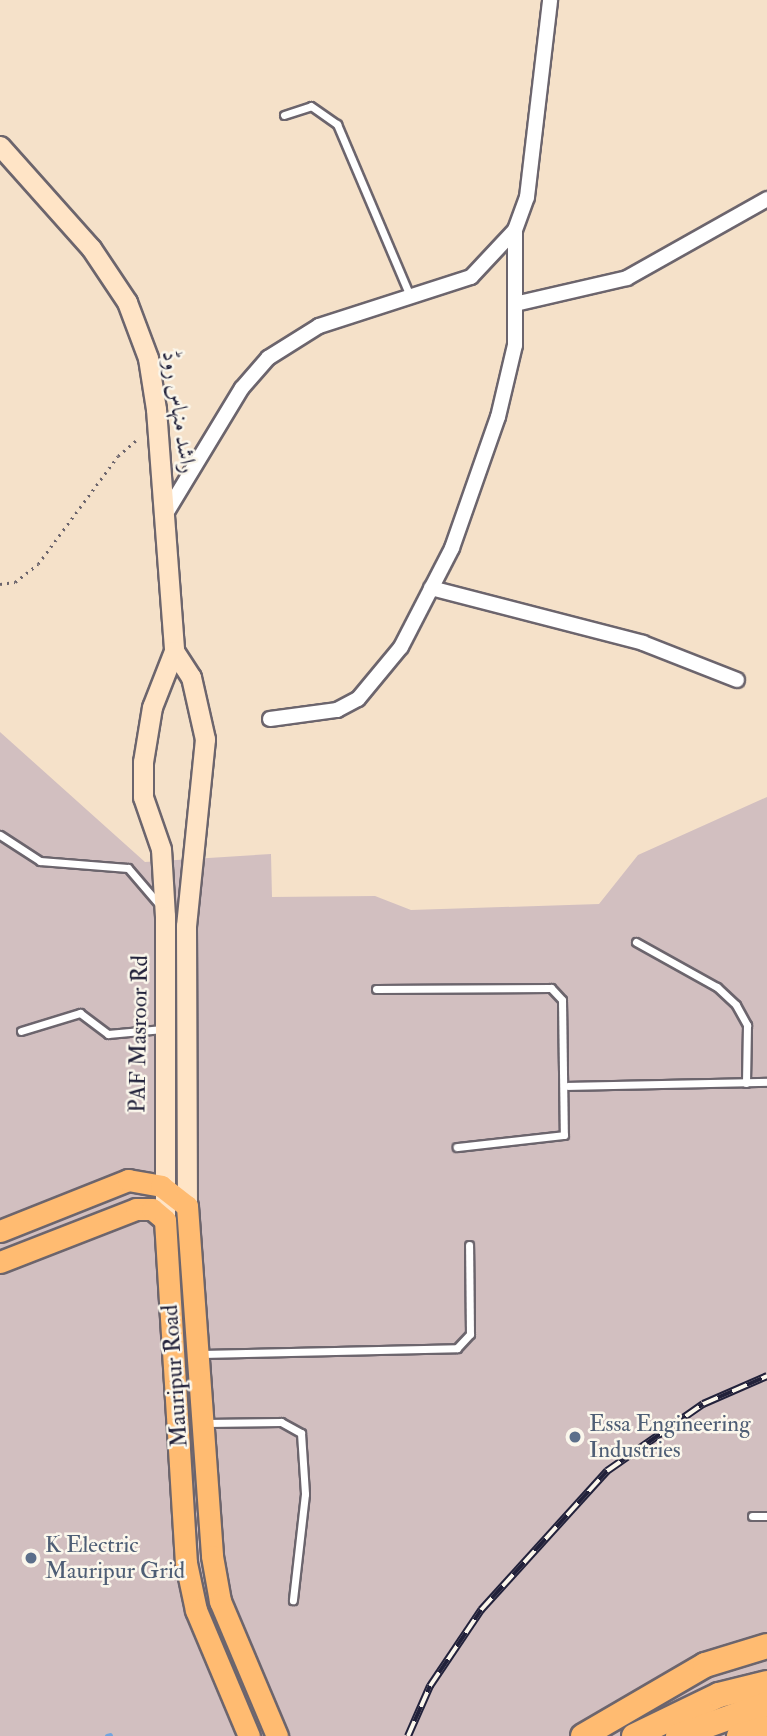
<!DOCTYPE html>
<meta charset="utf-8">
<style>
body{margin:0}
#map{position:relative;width:767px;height:1736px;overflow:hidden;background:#f5e1c9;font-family:"IM FELL Double Pica",Amiri,serif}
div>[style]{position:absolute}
.industrial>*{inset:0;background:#d2bfc0}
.stream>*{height:5px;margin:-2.5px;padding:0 2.5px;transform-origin:2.5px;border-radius:2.5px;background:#73a5de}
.path>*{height:2.5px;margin-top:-1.25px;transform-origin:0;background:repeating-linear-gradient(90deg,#6c656d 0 2px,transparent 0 7px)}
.roads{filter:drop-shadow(2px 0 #6c656d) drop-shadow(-2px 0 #6c656d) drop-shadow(0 2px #6c656d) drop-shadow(0 -2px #6c656d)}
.lane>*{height:7px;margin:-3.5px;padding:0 3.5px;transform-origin:3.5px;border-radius:3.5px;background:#fff}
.street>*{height:14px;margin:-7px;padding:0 7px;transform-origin:7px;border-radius:7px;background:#fff}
.secondary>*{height:19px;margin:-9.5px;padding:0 9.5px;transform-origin:9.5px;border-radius:9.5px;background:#ffe4c6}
.primary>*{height:21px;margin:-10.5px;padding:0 10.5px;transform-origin:10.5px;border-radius:10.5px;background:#ffbb71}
.highway>*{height:24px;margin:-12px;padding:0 12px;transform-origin:12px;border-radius:12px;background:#ffbb71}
.rail>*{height:8px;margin-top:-4px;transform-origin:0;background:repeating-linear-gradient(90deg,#fbf7ec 0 16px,#22223b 0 32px);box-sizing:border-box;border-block:2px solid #22223b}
.dots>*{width:19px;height:19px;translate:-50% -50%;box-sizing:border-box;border:4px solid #fbf7ec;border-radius:50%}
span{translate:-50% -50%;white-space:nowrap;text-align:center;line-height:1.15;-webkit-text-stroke:5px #fbf7ec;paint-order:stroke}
.street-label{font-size:23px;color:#22223b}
.service-label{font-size:23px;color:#4e5e75}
.left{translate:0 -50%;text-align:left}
</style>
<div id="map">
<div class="industrial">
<i style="clip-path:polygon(0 732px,145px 862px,271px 854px,272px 897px,375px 896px,411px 910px,599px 904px,638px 855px,767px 797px,767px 1727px,737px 1736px,0 1736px)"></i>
</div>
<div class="stream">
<i style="left:107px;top:1736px;width:3px;rotate:-18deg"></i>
</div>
<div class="path">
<i style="left:0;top:584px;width:15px;rotate:-8deg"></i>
<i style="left:15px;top:582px;width:29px;rotate:-38deg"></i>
<i style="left:38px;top:564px;width:134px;rotate:-53.5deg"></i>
<i style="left:118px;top:456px;width:28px;rotate:-41deg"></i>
</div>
<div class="roads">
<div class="lane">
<i style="left:284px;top:115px;width:28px;rotate:-18deg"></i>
<i style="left:311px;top:106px;width:32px;rotate:35deg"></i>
<i style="left:337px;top:124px;width:187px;rotate:67deg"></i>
<i style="left:0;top:835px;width:48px;rotate:33deg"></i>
<i style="left:40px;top:861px;width:88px;rotate:4.5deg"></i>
<i style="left:128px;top:868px;width:46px;rotate:49.4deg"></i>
<i style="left:636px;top:942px;width:93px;rotate:29.1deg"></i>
<i style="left:717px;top:987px;width:26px;rotate:43deg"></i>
<i style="left:736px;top:1005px;width:23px;rotate:61deg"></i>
<i style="left:747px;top:1025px;width:58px;rotate:91deg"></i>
<i style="left:376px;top:989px;width:175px;rotate:-0.3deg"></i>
<i style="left:551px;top:988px;width:16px;rotate:47deg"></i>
<i style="left:562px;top:1000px;width:135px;rotate:89.2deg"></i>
<i style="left:564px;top:1135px;width:108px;rotate:173.6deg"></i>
<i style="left:21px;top:1031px;width:62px;rotate:-17deg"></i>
<i style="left:80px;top:1013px;width:35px;rotate:37deg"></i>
<i style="left:108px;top:1034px;width:55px;rotate:-5.2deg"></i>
<i style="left:568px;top:1086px;width:199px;rotate:-1.2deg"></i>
<i style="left:202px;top:1354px;width:255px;rotate:-1.3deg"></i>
<i style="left:457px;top:1348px;width:19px;rotate:-47deg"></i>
<i style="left:470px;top:1334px;width:89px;rotate:-90.6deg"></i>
<i style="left:206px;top:1423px;width:75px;rotate:-0.8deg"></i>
<i style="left:281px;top:1422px;width:23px;rotate:29deg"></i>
<i style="left:301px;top:1433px;width:61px;rotate:86.2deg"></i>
<i style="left:305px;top:1494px;width:107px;rotate:96.5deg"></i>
<i style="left:752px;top:1516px;width:15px"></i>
</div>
<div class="street">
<i style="left:519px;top:303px;width:111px;rotate:-13deg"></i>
<i style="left:627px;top:278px;width:161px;rotate:-29.4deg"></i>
<i style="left:168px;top:510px;width:143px;rotate:-58.8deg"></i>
<i style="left:242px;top:388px;width:40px;rotate:-49deg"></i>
<i style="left:268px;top:358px;width:60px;rotate:-32.1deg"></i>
<i style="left:319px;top:326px;width:160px;rotate:-17.9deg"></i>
<i style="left:471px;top:277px;width:64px;rotate:-46.9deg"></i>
<i style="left:515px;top:230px;width:35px;rotate:-70deg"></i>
<i style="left:527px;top:197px;width:198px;rotate:-83.3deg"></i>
<i style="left:431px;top:588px;width:219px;rotate:14.5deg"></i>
<i style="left:643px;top:643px;width:101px;rotate:21.5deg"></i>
<i style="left:270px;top:719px;width:68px;rotate:-7.7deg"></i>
<i style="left:337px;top:710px;width:24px;rotate:-28deg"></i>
<i style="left:358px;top:699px;width:67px;rotate:-50.4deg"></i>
<i style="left:401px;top:647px;width:111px;rotate:-62.7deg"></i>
<i style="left:452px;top:548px;width:139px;rotate:-70.7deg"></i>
<i style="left:498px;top:417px;width:74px;rotate:-76.7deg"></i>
<i style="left:515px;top:345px;width:115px;rotate:-90deg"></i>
</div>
<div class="secondary">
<i style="left:0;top:146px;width:137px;rotate:48.3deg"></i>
<i style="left:91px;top:248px;width:65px;rotate:56.3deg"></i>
<i style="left:127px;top:302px;width:60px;rotate:69.4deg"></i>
<i style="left:148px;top:358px;width:52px;rotate:81.1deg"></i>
<i style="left:156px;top:409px;width:243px;rotate:85.7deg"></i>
<i style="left:174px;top:651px;width:60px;rotate:111.4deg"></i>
<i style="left:152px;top:707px;width:56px;rotate:99.3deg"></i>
<i style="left:143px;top:762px;width:35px;rotate:90deg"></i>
<i style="left:143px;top:797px;width:55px;rotate:70.9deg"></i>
<i style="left:161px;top:849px;width:67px;rotate:86.6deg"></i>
<i style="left:165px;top:916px;width:304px;rotate:90deg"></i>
<i style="left:174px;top:651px;width:31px;rotate:57deg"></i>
<i style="left:191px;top:677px;width:64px;rotate:77.3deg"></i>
<i style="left:205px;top:739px;width:188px;rotate:95.8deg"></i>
<i style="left:186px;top:926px;width:280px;rotate:89.8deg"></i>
</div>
<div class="primary">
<i style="left:0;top:1231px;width:138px;rotate:-21.7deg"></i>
<i style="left:128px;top:1180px;width:34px;rotate:10deg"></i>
<i style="left:161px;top:1186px;width:33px;rotate:38deg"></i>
<i style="left:187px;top:1206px;width:351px;rotate:85.9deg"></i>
<i style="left:212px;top:1556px;width:46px;rotate:79.9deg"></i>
<i style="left:220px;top:1601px;width:147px;rotate:67.1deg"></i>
<i style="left:0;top:1262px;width:146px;rotate:-21.3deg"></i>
<i style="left:136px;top:1209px;width:16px"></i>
<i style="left:152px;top:1209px;width:17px;rotate:40deg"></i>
<i style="left:165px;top:1220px;width:344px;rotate:86.5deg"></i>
<i style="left:186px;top:1563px;width:48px;rotate:78deg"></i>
<i style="left:196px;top:1610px;width:137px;rotate:67.2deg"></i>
</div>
<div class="highway">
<i style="left:583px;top:1736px;width:141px;rotate:-30.2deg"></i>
<i style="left:705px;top:1665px;width:65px;rotate:-17deg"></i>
<i style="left:634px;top:1736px;width:94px;rotate:-25.8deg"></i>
<i style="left:719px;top:1695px;width:49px;rotate:-14deg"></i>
<i style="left:678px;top:1736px;width:95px;rotate:-19.8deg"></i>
<i style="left:739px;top:1736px;width:29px;rotate:-16deg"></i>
</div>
</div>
<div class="rail">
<i style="left:408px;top:1736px;width:55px;rotate:-66.3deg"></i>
<i style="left:430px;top:1686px;width:92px;rotate:-56.1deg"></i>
<i style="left:481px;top:1610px;width:188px;rotate:-47.8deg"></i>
<i style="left:607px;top:1471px;width:117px;rotate:-34.9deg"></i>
<i style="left:703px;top:1404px;width:70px;rotate:-23.6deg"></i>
</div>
<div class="dots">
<i style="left:575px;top:1437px;background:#5c6f8a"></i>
<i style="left:31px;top:1558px;background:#5c6f8a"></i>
</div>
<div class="street-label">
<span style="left:179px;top:412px;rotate:81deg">راشد منہاس روڈ</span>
<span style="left:139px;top:1034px;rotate:-89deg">PAF Masroor Rd</span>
<span style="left:175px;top:1376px;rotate:-94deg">Mauripur Road</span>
</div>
<div class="service-label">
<span class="left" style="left:589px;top:1437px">Essa Engineering<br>Industries</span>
<span class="left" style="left:45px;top:1558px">K Electric<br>Mauripur Grid</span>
</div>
</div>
